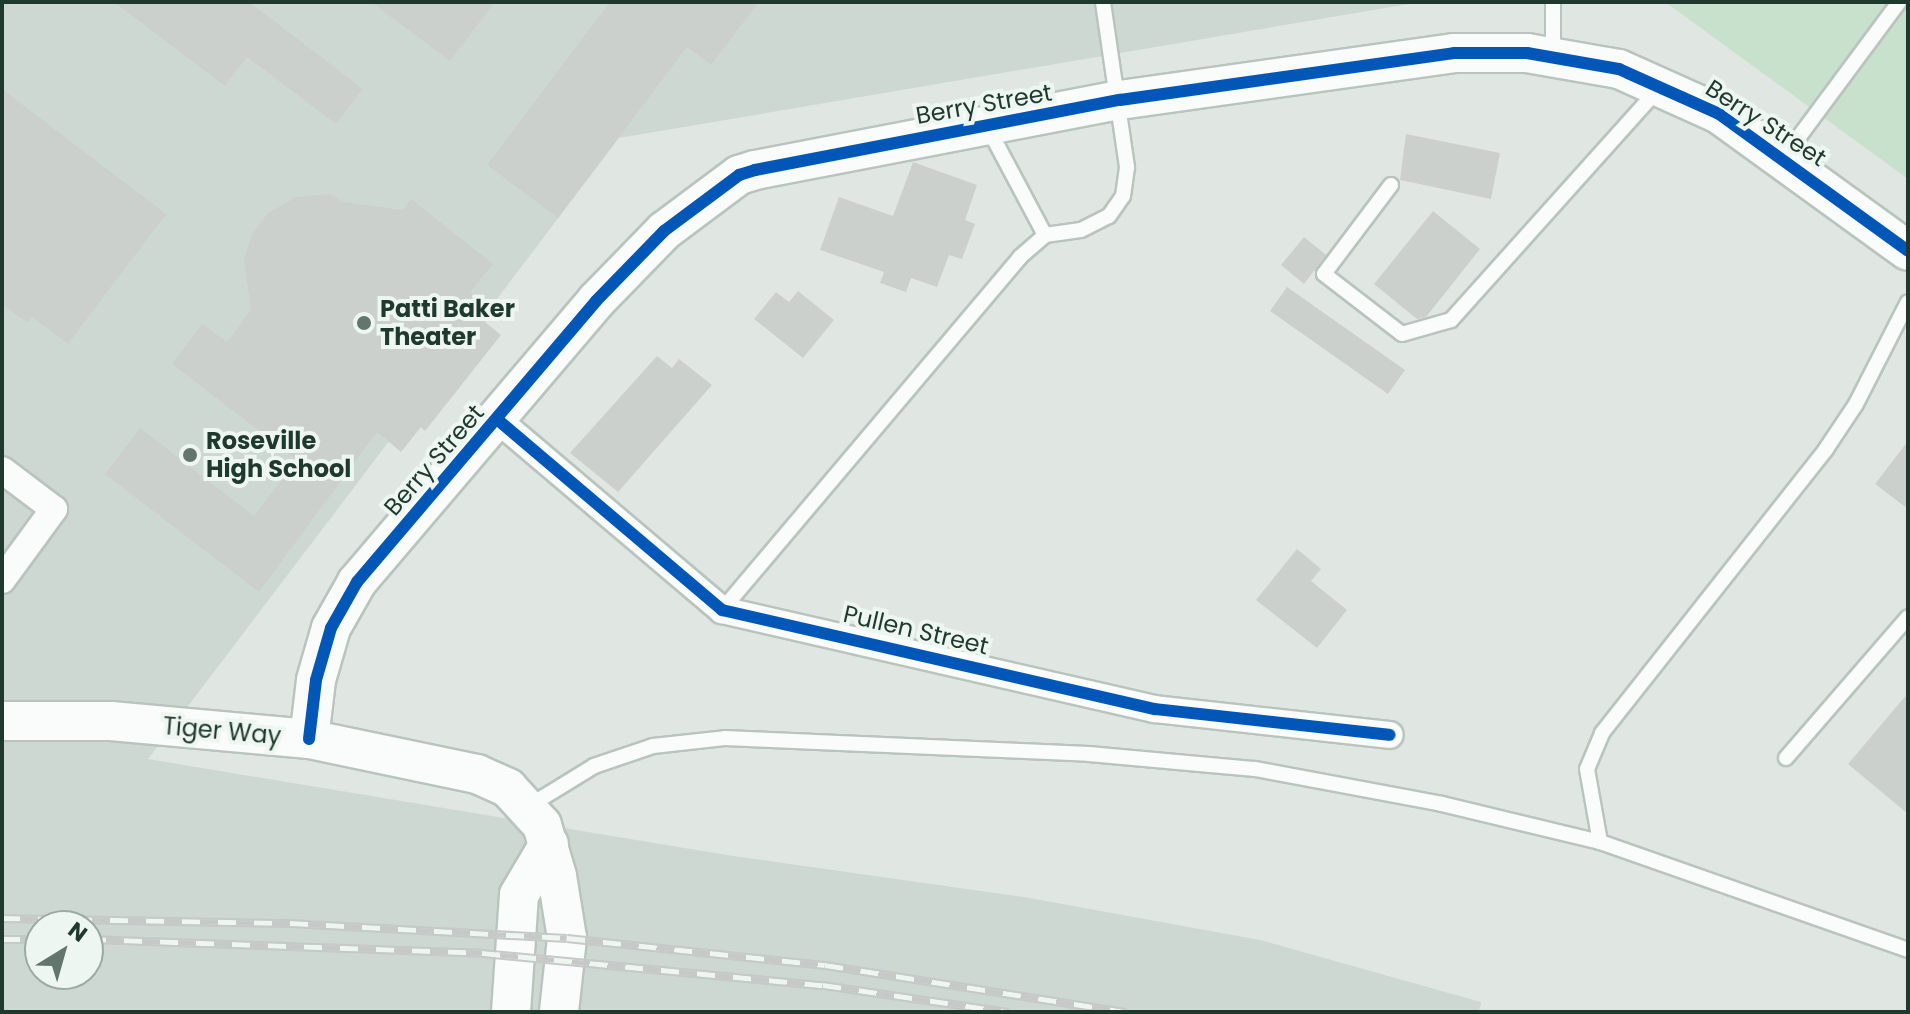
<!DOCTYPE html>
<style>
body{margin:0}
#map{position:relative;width:1910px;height:1014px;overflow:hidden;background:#e0e7e3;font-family:Poppins,sans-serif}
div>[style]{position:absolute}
.built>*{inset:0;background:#ced8d2}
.green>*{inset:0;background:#c8e1cd}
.building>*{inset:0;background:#cbd0cd}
.roads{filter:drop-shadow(2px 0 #b9c4be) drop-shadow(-2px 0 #b9c4be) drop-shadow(0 2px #b9c4be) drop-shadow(0 -2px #b9c4be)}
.lane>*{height:14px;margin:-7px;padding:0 7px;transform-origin:7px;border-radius:7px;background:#fafbfb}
.street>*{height:26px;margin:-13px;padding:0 13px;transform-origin:13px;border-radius:13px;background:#fafbfb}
.secondary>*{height:38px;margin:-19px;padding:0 19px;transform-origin:19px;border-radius:19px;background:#fafbfb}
.rail>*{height:9px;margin-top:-4.5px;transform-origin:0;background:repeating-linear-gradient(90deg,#eef6f1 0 18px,#c6c9c8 0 36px);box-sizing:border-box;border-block:2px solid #c6c9c8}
.cycleway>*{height:12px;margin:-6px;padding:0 6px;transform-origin:6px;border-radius:6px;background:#0057b8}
.dots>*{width:22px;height:22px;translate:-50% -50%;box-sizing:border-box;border:4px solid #eef6f1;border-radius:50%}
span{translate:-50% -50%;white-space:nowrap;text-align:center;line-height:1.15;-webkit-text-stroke:8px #eef6f1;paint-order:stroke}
.street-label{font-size:24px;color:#1f392f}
.poi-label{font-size:24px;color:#1f392f;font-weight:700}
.left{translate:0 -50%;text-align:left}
.frame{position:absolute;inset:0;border:4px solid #1f392f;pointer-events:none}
.north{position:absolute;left:24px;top:910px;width:80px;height:80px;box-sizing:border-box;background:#eef6f1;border:2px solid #9baaa3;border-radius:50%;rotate:37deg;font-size:22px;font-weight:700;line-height:32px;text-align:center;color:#1f392f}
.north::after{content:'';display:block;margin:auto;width:28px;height:36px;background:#63766e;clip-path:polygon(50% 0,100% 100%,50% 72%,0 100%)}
</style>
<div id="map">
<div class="built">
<i style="clip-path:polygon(evenodd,2px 2px,1421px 2px,619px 138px,148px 759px,733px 856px,1024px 897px,1260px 940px,1481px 1002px,1479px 1012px,2px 1012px,2px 2px,40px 926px,88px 926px,88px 974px,40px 974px,40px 926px)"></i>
</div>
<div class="green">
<i style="clip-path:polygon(1665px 2px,1908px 2px,1908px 179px)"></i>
</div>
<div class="building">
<i style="clip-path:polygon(114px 2px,249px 2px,363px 89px,336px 124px,247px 57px,225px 86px)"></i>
<i style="clip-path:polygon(371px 2px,495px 2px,450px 61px)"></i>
<i style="clip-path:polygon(610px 2px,759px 2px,711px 65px,687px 47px,558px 218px,487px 165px)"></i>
<i style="clip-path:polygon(2px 89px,166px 214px,68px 344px,32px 317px,28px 323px,2px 304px)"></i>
<i style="clip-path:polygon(1406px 134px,1500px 153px,1491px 199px,1400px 180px)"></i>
<i style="clip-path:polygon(913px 162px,977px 185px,965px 220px,975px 224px,962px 259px,949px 255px,937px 287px,911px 278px,906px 292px,880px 283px,884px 272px,820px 250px,839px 197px,893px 216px)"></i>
<i style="clip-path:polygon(330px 194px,343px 202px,403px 210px,411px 199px,493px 264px,470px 292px,494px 311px,485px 322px,501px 335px,425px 431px,421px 427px,401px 452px,377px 432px,259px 592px,105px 474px,140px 428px,254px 516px,297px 460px,172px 364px,202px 324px,227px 342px,251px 310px,244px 259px,252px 234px,268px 213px,296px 197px)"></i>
<i style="clip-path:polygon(1433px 211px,1480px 249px,1426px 317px,1417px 319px,1374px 284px)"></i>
<i style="clip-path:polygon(1304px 237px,1326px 255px,1304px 284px,1281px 265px)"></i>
<i style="clip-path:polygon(1287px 287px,1405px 370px,1388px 394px,1270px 311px)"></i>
<i style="clip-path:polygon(798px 291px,834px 320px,803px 358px,754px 319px,776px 292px,789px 302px)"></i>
<i style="clip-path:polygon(657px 356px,672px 368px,679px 359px,712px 385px,618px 492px,570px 453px)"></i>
<i style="clip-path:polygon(1908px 441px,1908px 509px,1875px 484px)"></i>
<i style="clip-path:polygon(1297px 549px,1321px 569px,1311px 581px,1347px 610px,1317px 648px,1256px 600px)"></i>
<i style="clip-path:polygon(1908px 693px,1908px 814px,1848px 764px)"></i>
</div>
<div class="roads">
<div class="lane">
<i style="left:1553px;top:56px;width:54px;rotate:-90deg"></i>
<i style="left:988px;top:128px;width:121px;rotate:62deg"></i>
<i style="left:1784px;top:157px;width:193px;rotate:-53.4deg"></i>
<i style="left:1391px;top:185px;width:111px;rotate:127deg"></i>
<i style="left:1324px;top:274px;width:98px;rotate:37.6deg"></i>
<i style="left:1402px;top:334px;width:51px;rotate:-15.9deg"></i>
<i style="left:1451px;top:320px;width:310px;rotate:-48.1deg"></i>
<i style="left:722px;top:610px;width:462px;rotate:-49.8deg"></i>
<i style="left:1020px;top:257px;width:33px;rotate:-41deg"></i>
<i style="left:1045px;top:235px;width:36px;rotate:-8deg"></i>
<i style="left:1081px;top:230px;width:31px;rotate:-27deg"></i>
<i style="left:1109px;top:216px;width:24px;rotate:-55deg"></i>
<i style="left:1123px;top:196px;width:29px;rotate:-82deg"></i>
<i style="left:1127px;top:167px;width:167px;rotate:-98.3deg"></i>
<i style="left:1786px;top:758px;width:186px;rotate:-49.1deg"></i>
<i style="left:529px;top:806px;width:76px;rotate:-31.6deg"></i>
<i style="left:594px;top:766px;width:62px;rotate:-18.7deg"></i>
<i style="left:653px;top:746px;width:72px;rotate:-6.3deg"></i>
<i style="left:725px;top:738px;width:364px;rotate:2.5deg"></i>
<i style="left:1089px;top:754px;width:167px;rotate:5.2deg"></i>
<i style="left:1255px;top:769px;width:190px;rotate:10.6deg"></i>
<i style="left:1442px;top:804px;width:163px;rotate:13.5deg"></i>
<i style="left:1600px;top:842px;width:326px;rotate:19.3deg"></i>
<i style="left:1600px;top:842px;width:74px;rotate:-100.1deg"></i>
<i style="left:1587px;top:769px;width:39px;rotate:-67deg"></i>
<i style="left:1602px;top:733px;width:362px;rotate:-51.7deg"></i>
<i style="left:1826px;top:449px;width:54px;rotate:-56.3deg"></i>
<i style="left:1856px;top:404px;width:114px;rotate:-63deg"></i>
</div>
<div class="street">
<i style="left:498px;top:420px;width:294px;rotate:40.3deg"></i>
<i style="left:722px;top:610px;width:444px;rotate:12.9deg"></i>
<i style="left:1155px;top:709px;width:236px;rotate:6.3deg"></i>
<i style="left:2px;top:470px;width:65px;rotate:36.9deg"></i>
<i style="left:54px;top:509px;width:88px;rotate:126.2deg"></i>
</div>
<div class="secondary">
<i style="left:2px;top:721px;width:109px"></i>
<i style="left:111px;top:721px;width:199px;rotate:5.2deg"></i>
<i style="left:309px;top:739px;width:172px;rotate:11.8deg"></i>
<i style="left:477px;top:774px;width:34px;rotate:24deg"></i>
<i style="left:508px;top:788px;width:50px;rotate:47.4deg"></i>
<i style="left:542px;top:825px;width:53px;rotate:73.6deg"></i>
<i style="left:557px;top:876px;width:63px;rotate:80.8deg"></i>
<i style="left:567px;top:938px;width:74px;rotate:96.2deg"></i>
<i style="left:309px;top:739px;width:59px;rotate:-83.2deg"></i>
<i style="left:316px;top:680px;width:54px;rotate:-73.9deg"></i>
<i style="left:331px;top:628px;width:53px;rotate:-60.5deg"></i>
<i style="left:357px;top:582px;width:369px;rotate:-49.6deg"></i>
<i style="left:596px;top:301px;width:98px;rotate:-45.8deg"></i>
<i style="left:664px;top:231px;width:94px;rotate:-36.7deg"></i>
<i style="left:739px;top:175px;width:17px;rotate:-17deg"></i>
<i style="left:755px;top:170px;width:372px;rotate:-10.9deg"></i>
<i style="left:1120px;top:100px;width:337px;rotate:-8deg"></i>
<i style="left:1454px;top:53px;width:73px"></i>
<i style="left:1527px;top:53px;width:93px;rotate:9.9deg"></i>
<i style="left:1619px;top:69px;width:110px;rotate:24.2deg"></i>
<i style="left:1719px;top:114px;width:233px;rotate:35.9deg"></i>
<i style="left:511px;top:1012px;width:117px;rotate:-86.1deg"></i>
<i style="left:519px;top:895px;width:59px;rotate:-59.5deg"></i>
</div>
</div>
<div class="rail">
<i style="left:2px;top:918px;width:288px;rotate:1deg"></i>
<i style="left:290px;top:923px;width:277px;rotate:3.1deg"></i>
<i style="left:567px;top:938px;width:259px;rotate:6deg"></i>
<i style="left:825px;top:965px;width:304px;rotate:8.9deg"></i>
<i style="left:2px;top:939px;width:38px"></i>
<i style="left:88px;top:939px;width:394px;rotate:2deg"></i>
<i style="left:482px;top:953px;width:342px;rotate:5.4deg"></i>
<i style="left:823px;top:985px;width:187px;rotate:8.3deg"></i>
</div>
<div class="cycleway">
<i style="left:498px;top:420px;width:294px;rotate:40.3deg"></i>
<i style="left:722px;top:610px;width:444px;rotate:12.9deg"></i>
<i style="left:1155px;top:709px;width:236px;rotate:6.3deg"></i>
<i style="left:309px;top:739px;width:59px;rotate:-83.2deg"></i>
<i style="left:316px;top:680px;width:54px;rotate:-73.9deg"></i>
<i style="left:331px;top:628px;width:53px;rotate:-60.5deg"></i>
<i style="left:357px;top:582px;width:369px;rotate:-49.6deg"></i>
<i style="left:596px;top:301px;width:98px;rotate:-45.8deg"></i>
<i style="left:664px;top:231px;width:94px;rotate:-36.7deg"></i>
<i style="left:739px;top:175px;width:17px;rotate:-17deg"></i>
<i style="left:755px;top:170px;width:372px;rotate:-10.9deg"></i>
<i style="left:1120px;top:100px;width:337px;rotate:-8deg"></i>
<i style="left:1454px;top:53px;width:73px"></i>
<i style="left:1527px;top:53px;width:93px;rotate:9.9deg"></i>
<i style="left:1619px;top:69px;width:110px;rotate:24.2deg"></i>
<i style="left:1719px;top:114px;width:233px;rotate:35.9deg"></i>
</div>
<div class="dots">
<i style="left:364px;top:323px;background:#63766e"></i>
<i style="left:190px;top:455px;background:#63766e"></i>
</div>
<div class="street-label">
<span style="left:984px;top:104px;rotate:-10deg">Berry Street</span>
<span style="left:1766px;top:123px;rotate:33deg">Berry Street</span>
<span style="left:434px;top:460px;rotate:-49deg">Berry Street</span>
<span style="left:916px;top:630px;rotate:13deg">Pullen Street</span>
<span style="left:222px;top:731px;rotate:5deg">Tiger Way</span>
</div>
<div class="poi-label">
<span class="left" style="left:380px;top:323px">Patti Baker<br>Theater</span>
<span class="left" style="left:206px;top:455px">Roseville<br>High School</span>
</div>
<div class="frame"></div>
<div class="north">N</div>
</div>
